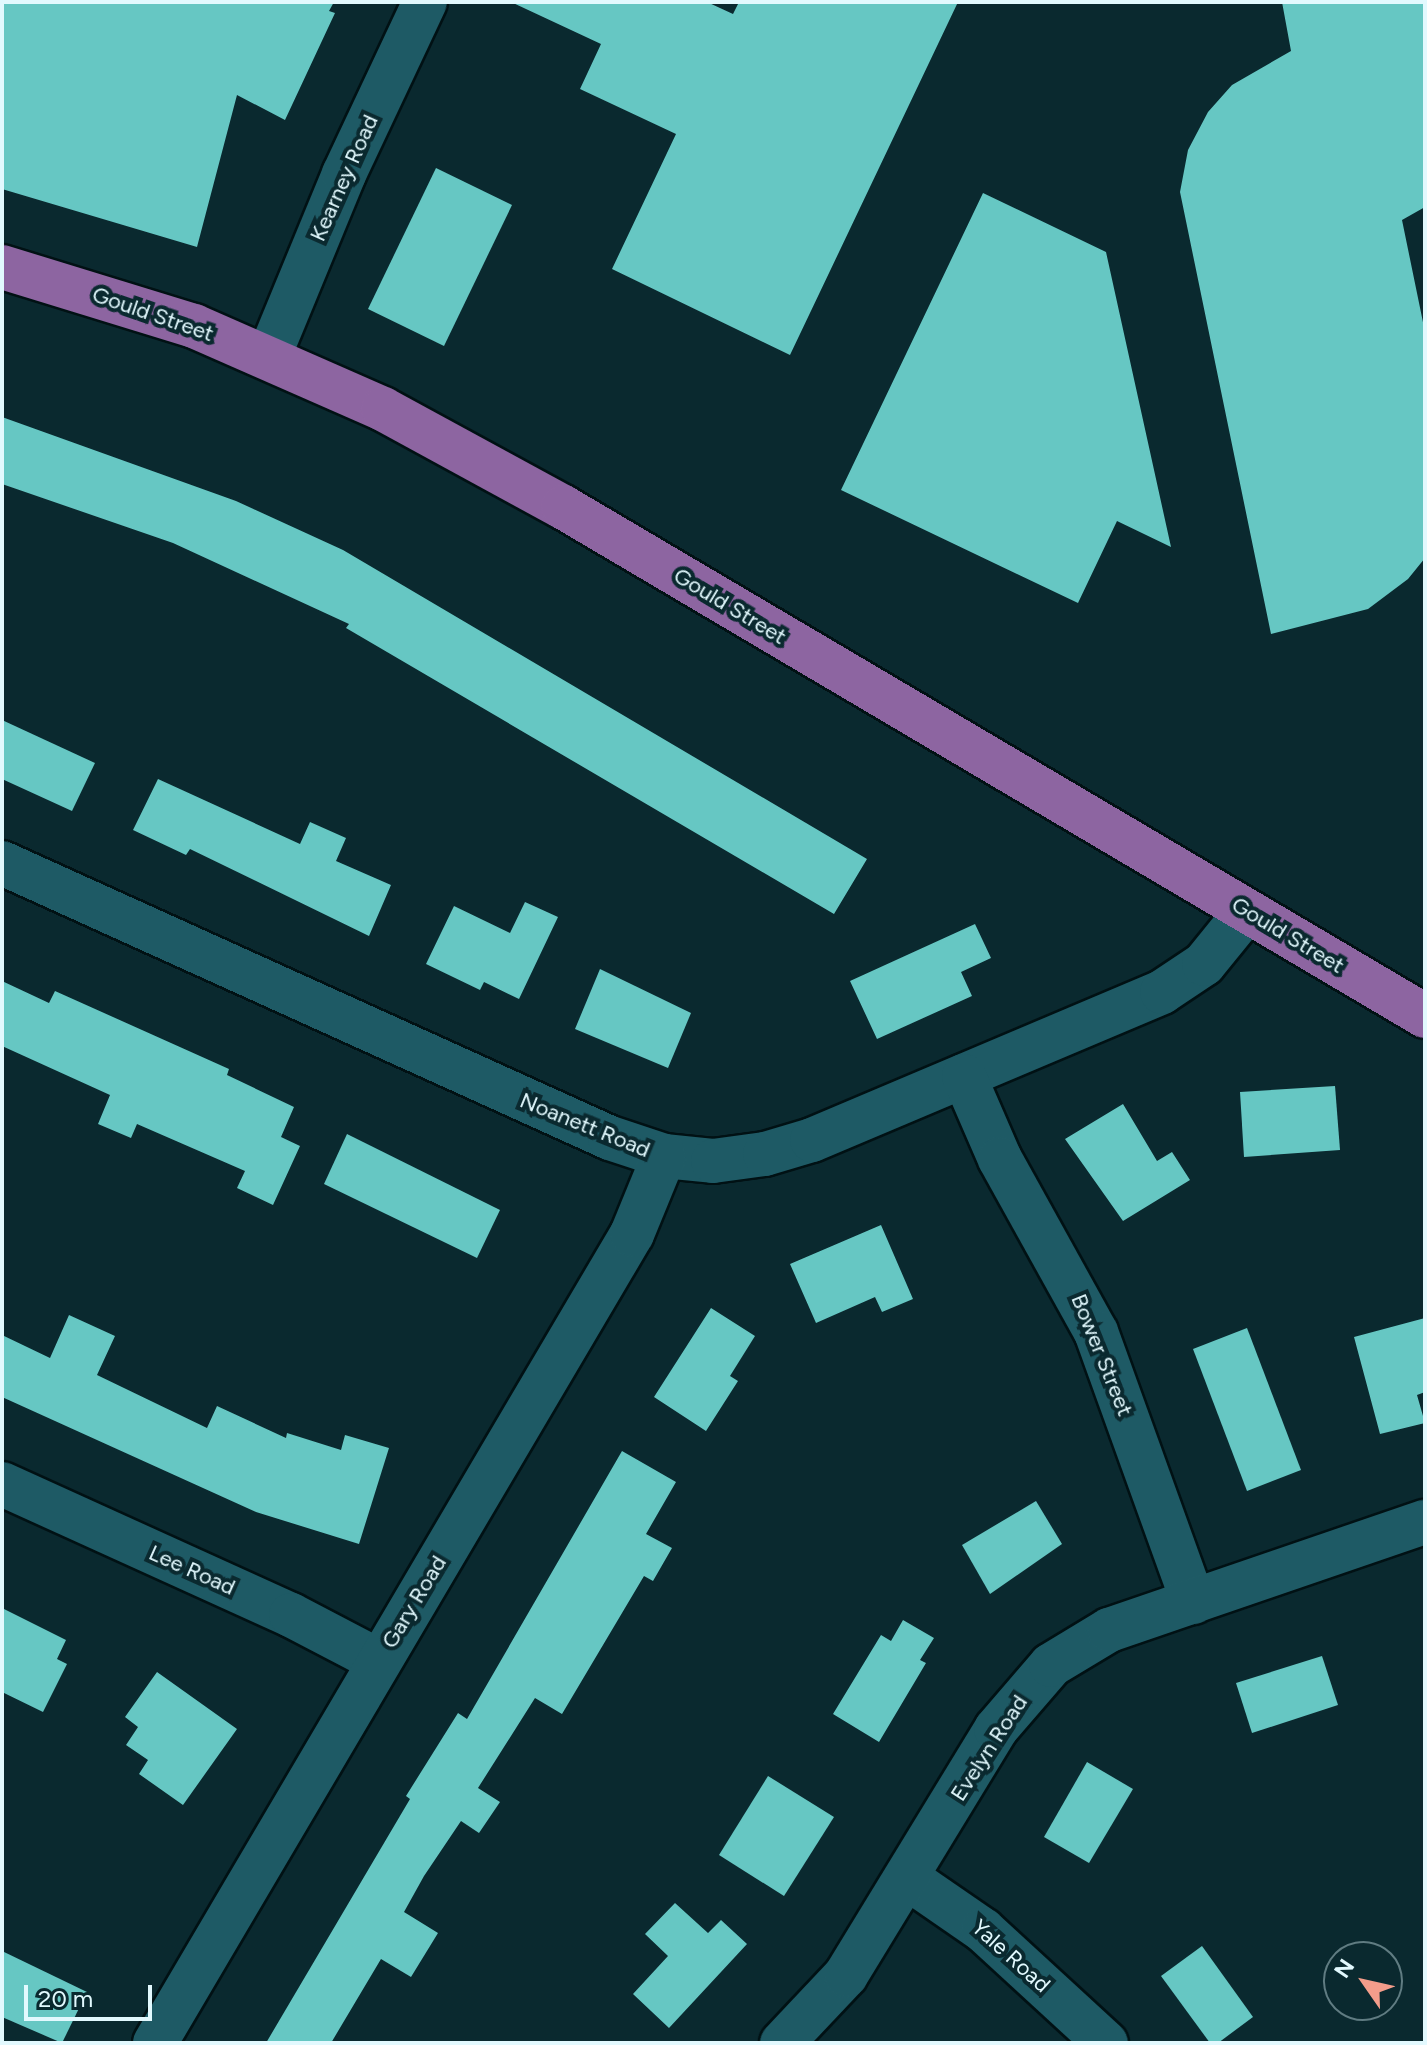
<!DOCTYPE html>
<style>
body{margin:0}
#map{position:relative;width:1427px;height:2045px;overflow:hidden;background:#0a292f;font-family:Figtree,sans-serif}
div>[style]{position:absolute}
.building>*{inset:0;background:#66c7c3}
.roads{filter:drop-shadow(2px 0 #011114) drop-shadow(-2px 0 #011114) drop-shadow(0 2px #011114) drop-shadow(0 -2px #011114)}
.minor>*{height:44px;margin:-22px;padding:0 22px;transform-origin:22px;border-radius:22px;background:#1e5a65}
.major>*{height:44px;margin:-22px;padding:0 22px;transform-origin:22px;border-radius:22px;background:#8d65a1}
span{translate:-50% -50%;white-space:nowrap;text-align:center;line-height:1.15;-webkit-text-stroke:8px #0a292f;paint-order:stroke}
.street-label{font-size:22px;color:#e2f9fe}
.frame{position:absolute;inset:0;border:4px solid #e2f9fe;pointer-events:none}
.north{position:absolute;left:1323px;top:1941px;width:80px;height:80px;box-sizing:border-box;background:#0a292f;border:2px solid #607c82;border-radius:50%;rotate:304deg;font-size:22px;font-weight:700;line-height:32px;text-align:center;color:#e2f9fe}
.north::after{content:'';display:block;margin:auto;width:28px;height:36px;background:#f49d8b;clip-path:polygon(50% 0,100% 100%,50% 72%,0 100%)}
.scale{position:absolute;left:24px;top:1985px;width:128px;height:36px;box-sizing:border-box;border:4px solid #e2f9fe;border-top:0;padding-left:10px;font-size:24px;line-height:28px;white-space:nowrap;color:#e2f9fe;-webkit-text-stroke:6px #0a292f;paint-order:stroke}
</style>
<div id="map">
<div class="building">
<i style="clip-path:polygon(2px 2px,334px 2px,329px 11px,335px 13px,285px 120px,237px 95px,197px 247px,2px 189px)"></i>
<i style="clip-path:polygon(511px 2px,707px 2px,733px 14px,739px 2px,958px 2px,790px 355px,612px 269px,676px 134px,580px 89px,601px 44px)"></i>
<i style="clip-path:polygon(1282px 2px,1425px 2px,1425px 207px,1402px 220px,1425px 332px,1425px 558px,1408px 579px,1368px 609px,1271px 634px,1180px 192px,1188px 150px,1208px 112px,1232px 85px,1291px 51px)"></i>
<i style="clip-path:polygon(436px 168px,512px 205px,444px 346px,368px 309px)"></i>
<i style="clip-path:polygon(983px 193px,1106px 252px,1171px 547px,1117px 521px,1078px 603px,841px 490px)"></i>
<i style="clip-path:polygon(2px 417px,236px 501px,343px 550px,867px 859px,834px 914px,346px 628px,349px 624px,173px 543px,2px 484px)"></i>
<i style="clip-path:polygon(2px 720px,95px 763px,72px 811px,2px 779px)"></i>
<i style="clip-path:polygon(158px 779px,300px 844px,310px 822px,346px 838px,336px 861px,391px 885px,369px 936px,190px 849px,186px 855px,133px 830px)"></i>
<i style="clip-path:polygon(525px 902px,558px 917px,519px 999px,484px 982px,480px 990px,426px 964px,454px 906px,510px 933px)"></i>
<i style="clip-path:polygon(975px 924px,991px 958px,961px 972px,972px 996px,877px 1039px,850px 981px)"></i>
<i style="clip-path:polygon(600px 969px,691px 1013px,668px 1068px,575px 1029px)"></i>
<i style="clip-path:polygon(2px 981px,49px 1003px,55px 991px,229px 1069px,227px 1075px,294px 1107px,281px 1137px,300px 1146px,273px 1205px,237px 1188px,245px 1171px,137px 1124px,131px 1138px,98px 1124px,110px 1095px,2px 1046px)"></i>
<i style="clip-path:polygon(1335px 1086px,1340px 1150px,1244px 1157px,1240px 1092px)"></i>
<i style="clip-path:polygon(1123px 1104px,1157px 1161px,1172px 1152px,1190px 1180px,1123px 1221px,1065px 1139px)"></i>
<i style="clip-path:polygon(347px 1134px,500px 1210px,477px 1258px,324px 1184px)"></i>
<i style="clip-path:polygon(881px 1225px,913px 1299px,882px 1312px,875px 1297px,816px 1323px,790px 1264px)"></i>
<i style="clip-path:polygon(711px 1308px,755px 1336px,730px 1376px,738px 1381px,706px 1431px,654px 1397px)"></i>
<i style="clip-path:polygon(69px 1315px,115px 1336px,97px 1375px,207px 1428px,217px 1406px,286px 1438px,287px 1433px,341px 1450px,345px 1435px,389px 1448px,359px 1544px,256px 1512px,2px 1397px,2px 1335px,50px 1358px)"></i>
<i style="clip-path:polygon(1425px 1318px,1425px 1392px,1417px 1395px,1425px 1423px,1380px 1434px,1354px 1337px)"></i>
<i style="clip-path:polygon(1247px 1328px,1301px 1470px,1247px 1491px,1193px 1349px)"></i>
<i style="clip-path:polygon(622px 1451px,676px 1482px,646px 1534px,672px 1548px,653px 1581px,644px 1576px,562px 1714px,535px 1698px,478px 1788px,500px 1802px,479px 1833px,461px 1821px,424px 1876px,404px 1912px,438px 1933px,411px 1977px,381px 1959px,331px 2043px,266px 2043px,410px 1799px,406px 1796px,458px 1713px,467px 1719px)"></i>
<i style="clip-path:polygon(1036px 1501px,1062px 1544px,990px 1594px,962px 1545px)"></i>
<i style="clip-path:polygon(2px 1608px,66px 1640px,57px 1659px,67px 1664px,43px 1712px,2px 1692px)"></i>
<i style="clip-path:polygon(903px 1620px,934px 1638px,920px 1660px,926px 1663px,879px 1742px,833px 1714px,881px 1635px,891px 1641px)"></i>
<i style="clip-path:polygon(1322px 1656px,1338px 1705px,1252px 1733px,1236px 1683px)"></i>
<i style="clip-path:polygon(157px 1672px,237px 1729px,183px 1805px,139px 1774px,148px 1760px,126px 1745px,138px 1727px,125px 1717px)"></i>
<i style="clip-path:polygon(1087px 1762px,1133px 1789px,1089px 1863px,1044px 1837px)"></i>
<i style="clip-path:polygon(768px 1776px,834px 1817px,784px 1896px,719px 1855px)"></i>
<i style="clip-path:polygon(675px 1903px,708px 1933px,721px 1920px,747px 1944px,669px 2028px,633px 1994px,668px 1956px,645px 1934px)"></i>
<i style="clip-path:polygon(1202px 1946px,1253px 2017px,1218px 2043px,1210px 2043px,1161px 1976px)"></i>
<i style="clip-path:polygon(2px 1951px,87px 1992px,62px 2043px,2px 2017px)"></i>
</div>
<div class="roads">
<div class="minor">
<i style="left:269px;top:356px;width:197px;rotate:-67.6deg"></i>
<i style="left:344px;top:174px;width:190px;rotate:-64.8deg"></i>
<i style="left:2px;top:863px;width:667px;rotate:24.34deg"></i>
<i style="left:610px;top:1138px;width:57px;rotate:18.4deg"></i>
<i style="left:664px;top:1156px;width:49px;rotate:5.8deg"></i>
<i style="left:713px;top:1161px;width:52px;rotate:-7.7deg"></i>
<i style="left:765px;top:1154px;width:49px;rotate:-16.6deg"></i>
<i style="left:812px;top:1140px;width:380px;rotate:-22.9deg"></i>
<i style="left:1162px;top:992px;width:50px;rotate:-33.7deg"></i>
<i style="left:1204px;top:964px;width:68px;rotate:-50.9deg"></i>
<i style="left:964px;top:1076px;width:90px;rotate:66.6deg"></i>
<i style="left:1000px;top:1159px;width:198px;rotate:61deg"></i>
<i style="left:1096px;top:1332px;width:287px;rotate:70.2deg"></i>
<i style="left:2px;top:1484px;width:317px;rotate:24.4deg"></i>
<i style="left:291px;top:1615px;width:99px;rotate:27.6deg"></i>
<i style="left:909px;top:1879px;width:90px;rotate:34.6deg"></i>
<i style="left:983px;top:1930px;width:167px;rotate:42.6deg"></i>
<i style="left:155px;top:2043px;width:939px;rotate:-59.48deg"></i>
<i style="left:632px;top:1234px;width:84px;rotate:-67.7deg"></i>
<i style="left:782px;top:2043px;width:93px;rotate:-46.7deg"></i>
<i style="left:846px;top:1975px;width:288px;rotate:-58.6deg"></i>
<i style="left:996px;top:1729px;width:84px;rotate:-49.3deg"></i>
<i style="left:1051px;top:1665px;width:68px;rotate:-31.1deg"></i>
<i style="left:1109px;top:1630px;width:334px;rotate:-18.9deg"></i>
</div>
<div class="major">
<i style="left:2px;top:267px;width:201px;rotate:17.1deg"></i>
<i style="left:194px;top:326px;width:206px;rotate:23.7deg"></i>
<i style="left:383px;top:409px;width:205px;rotate:28.6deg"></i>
<i style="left:563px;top:507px;width:1001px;rotate:30.56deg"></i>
</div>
</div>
<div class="street-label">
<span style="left:344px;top:178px;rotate:-66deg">Kearney Road</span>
<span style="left:153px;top:314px;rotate:19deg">Gould Street</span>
<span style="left:730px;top:606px;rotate:31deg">Gould Street</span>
<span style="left:1288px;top:935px;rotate:31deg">Gould Street</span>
<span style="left:585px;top:1125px;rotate:22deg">Noanett Road</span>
<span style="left:1102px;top:1355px;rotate:68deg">Bower Street</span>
<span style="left:192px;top:1570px;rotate:24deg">Lee Road</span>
<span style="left:414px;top:1602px;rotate:-59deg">Gary Road</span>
<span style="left:989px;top:1748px;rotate:-57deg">Evelyn Road</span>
<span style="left:1011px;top:1956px;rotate:42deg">Yale Road</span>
</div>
<div class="frame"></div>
<div class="north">N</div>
<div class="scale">20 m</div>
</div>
